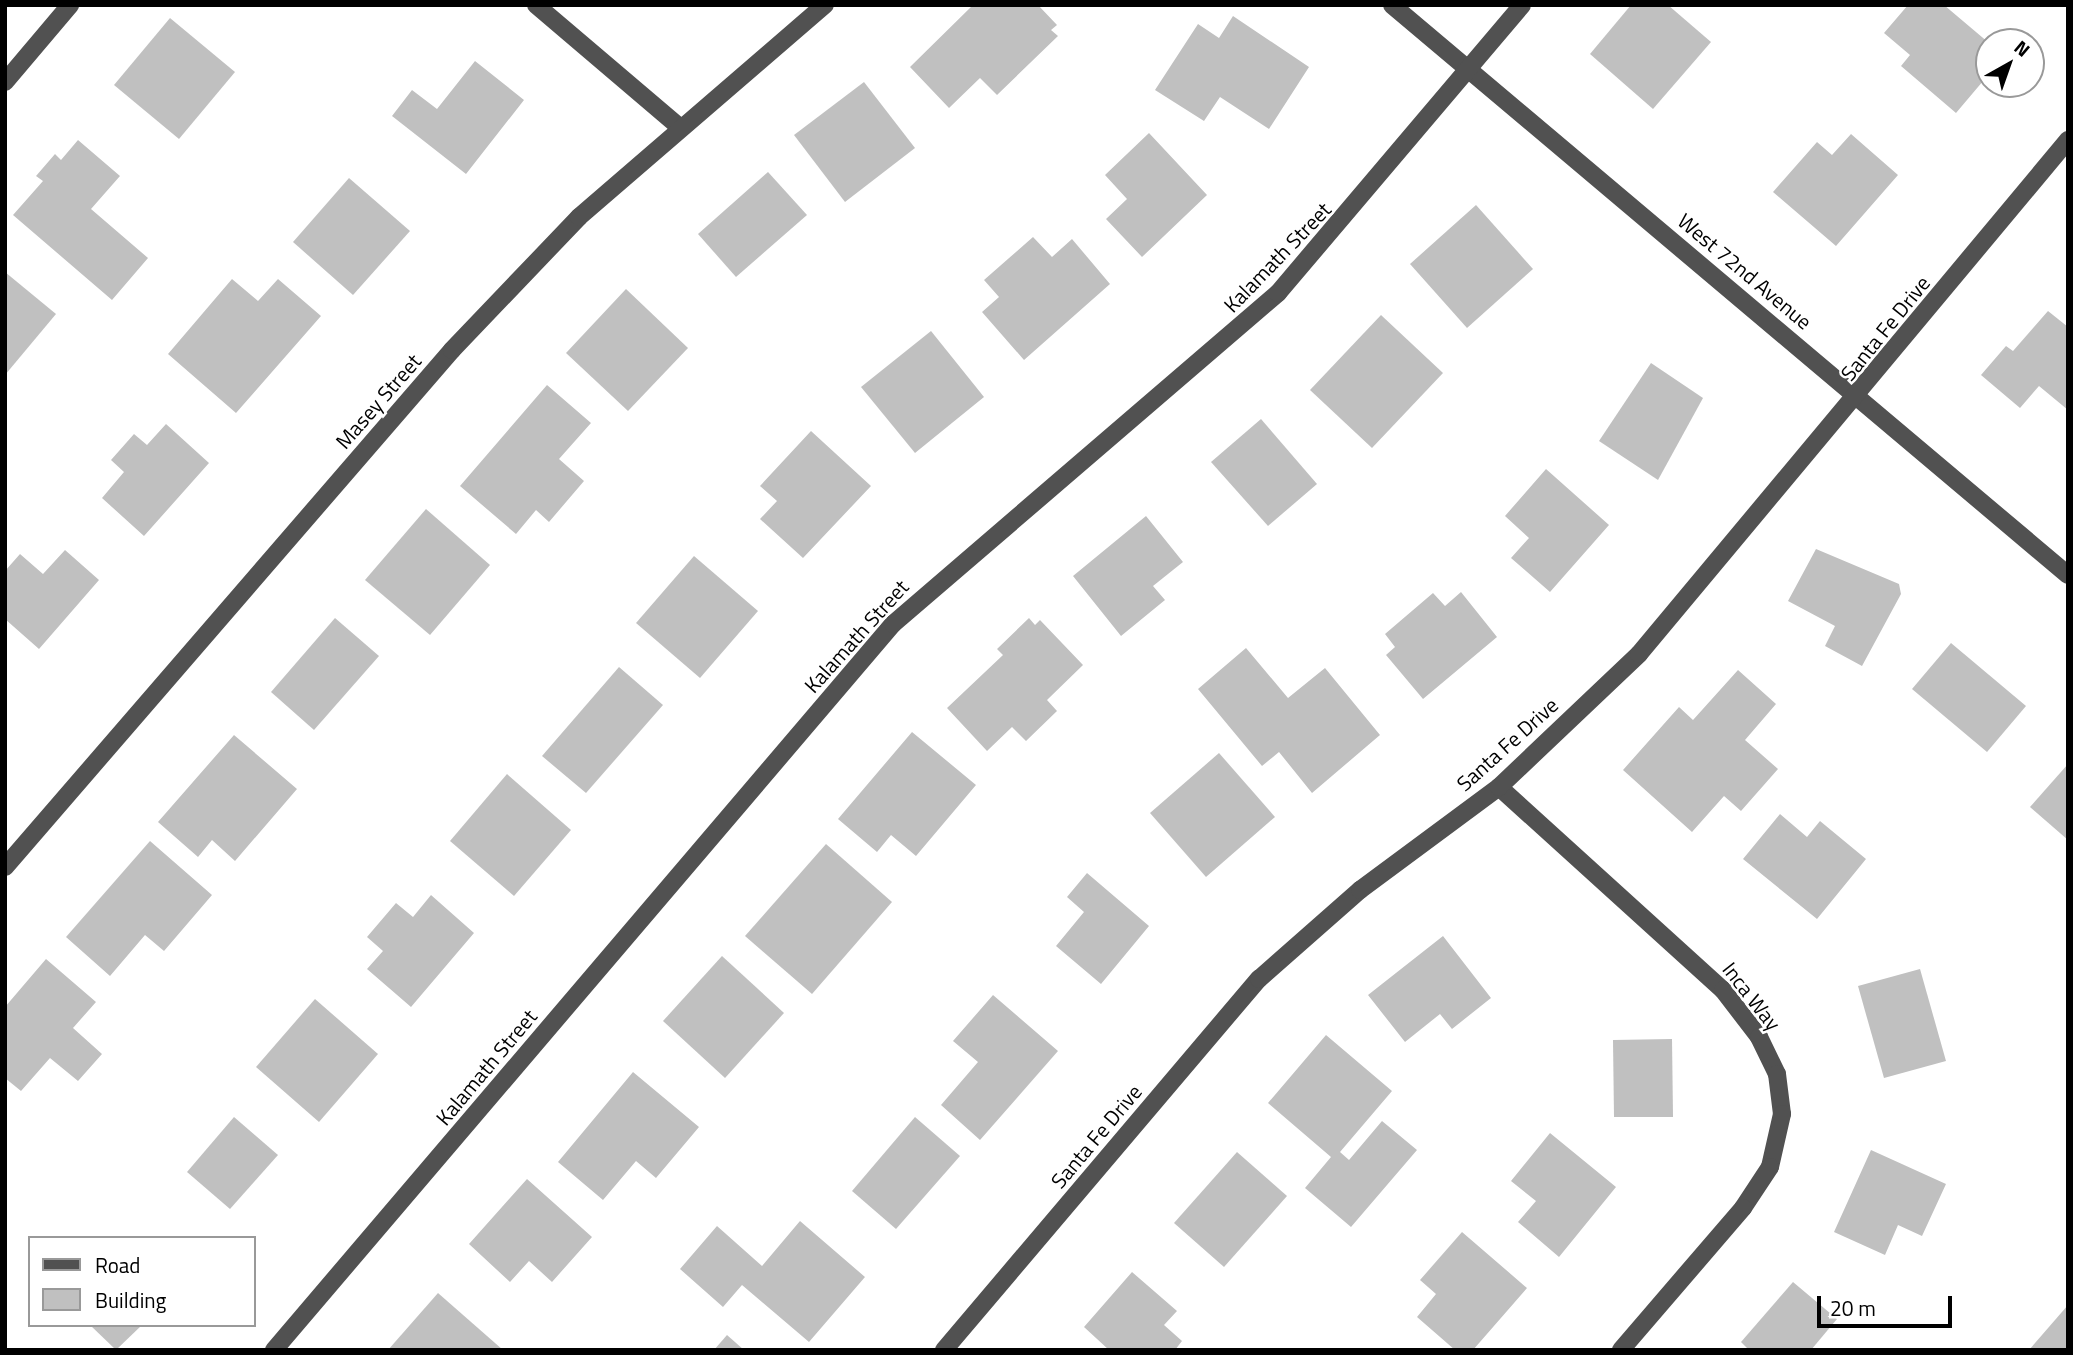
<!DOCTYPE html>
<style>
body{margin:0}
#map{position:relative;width:2073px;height:1355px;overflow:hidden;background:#fff;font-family:"Titillium Web",sans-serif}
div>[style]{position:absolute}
.building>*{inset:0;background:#c0c0c0}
.minor>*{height:18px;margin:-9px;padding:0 9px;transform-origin:9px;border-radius:9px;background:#515151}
span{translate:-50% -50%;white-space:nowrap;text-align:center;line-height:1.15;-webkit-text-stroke:5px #fff;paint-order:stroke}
.street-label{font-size:21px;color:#000}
.frame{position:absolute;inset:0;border:7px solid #000;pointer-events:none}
.legend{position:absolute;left:28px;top:1236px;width:228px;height:91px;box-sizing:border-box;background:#fff;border:2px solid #999;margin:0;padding:9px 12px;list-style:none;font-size:21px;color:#000}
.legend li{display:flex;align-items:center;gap:14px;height:35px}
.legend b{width:35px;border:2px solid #999}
.north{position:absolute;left:1975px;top:28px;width:70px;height:70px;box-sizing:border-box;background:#fff;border:2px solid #999;border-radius:50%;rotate:40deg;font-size:19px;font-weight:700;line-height:28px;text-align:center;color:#000}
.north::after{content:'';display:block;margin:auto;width:24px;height:32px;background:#000;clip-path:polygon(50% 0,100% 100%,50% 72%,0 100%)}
.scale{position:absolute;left:1817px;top:1296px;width:135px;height:32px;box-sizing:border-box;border:4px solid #000;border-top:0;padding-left:9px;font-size:21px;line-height:24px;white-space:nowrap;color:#000;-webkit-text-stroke:5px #fff;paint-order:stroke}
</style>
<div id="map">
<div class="building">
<i style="clip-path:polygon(973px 5px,1038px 5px,1057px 25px,1051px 30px,1058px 36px,997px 95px,980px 78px,949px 108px,910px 67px)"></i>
<i style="clip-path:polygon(1631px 5px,1668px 5px,1711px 42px,1653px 109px,1590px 54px)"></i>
<i style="clip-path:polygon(1908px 5px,1944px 5px,1989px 43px,1989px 74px,1956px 113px,1901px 66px,1910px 55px,1884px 33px)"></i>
<i style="clip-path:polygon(1233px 16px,1309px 67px,1269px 129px,1220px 97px,1204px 121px,1155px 90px,1198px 24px,1219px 38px)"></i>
<i style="clip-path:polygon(170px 18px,235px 72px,179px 139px,114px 85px)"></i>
<i style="clip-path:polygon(475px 61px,524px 100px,466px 174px,392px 116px,412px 90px,437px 109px)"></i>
<i style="clip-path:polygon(864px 82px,915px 148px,845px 202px,794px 135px)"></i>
<i style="clip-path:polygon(1149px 133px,1207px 195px,1142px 257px,1106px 219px,1127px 199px,1105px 175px)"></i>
<i style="clip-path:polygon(1851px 134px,1898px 175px,1836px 246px,1773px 192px,1817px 142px,1832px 155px)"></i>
<i style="clip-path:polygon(78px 140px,120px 176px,91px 209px,148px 258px,112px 300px,13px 215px,43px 181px,36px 176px,55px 154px,61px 160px)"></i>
<i style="clip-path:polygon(768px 172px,807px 215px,736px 277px,698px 234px)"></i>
<i style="clip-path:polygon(349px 178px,410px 231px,353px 295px,293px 242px)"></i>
<i style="clip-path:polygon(1476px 205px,1533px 269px,1467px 328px,1410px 264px)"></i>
<i style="clip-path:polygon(1033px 237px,1052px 257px,1072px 239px,1110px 284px,1024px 360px,982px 312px,999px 297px,984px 280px)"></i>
<i style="clip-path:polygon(5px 272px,56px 314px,5px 375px)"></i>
<i style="clip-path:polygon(232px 279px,258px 301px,278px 279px,321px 316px,236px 413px,168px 354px)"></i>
<i style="clip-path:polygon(626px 289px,688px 348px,628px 411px,566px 353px)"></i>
<i style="clip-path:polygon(2048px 311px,2068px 327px,2068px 410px,2039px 386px,2020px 408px,1981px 375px,2006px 346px,2013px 351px)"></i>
<i style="clip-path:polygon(1381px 315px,1443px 373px,1372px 448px,1310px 390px)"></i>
<i style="clip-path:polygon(931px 331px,984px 397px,915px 453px,861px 387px)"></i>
<i style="clip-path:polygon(1651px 363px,1703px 398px,1658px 480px,1599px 441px)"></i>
<i style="clip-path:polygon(547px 385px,591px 423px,559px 459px,584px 481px,549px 522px,536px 510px,516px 534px,460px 486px)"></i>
<i style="clip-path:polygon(1261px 419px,1317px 484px,1268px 526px,1211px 462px)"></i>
<i style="clip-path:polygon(166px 424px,209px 463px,144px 536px,102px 498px,124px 472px,111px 460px,134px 434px,147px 445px)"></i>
<i style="clip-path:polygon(811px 431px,871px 486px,803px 558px,760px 519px,777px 501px,760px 486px)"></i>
<i style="clip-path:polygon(1546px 469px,1609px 525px,1550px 592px,1511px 558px,1529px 538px,1505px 516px)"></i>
<i style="clip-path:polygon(426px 509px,490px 565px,430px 635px,365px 580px)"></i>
<i style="clip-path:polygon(1146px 516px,1183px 562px,1153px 586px,1165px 600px,1121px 636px,1073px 576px)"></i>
<i style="clip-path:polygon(1816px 549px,1899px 584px,1901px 594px,1862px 666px,1825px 646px,1835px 626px,1788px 601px)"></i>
<i style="clip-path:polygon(65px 550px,99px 580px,39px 649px,5px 619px,5px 571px,20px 554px,43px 574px)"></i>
<i style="clip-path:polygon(694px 556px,758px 611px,700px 678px,636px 623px)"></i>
<i style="clip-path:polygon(1461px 592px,1497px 637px,1423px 699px,1386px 655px,1395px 647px,1385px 634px,1433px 593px,1445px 606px)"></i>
<i style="clip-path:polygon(335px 618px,379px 656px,314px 730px,271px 692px)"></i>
<i style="clip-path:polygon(1029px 618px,1035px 625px,1040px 620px,1083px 665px,1047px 700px,1057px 711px,1026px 741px,1012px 727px,987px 751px,947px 708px,1003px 655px,997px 649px)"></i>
<i style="clip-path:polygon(1951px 643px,2026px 706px,1987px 752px,1912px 689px)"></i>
<i style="clip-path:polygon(1246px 648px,1288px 698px,1325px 668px,1380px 735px,1312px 793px,1279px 752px,1262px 766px,1198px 689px)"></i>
<i style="clip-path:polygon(619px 667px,663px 705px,586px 793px,542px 756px)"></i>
<i style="clip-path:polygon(1738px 670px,1776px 704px,1745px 740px,1778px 769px,1741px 811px,1724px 796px,1692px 832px,1623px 770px,1679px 707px,1693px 720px)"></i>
<i style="clip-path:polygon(912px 732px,976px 785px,916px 856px,891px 835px,877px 852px,838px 819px)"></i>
<i style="clip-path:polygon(234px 735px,297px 789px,235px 861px,212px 840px,198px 857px,158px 822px)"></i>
<i style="clip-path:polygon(1219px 753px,1275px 817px,1206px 877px,1150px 813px)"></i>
<i style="clip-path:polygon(2068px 764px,2068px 840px,2030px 807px)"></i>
<i style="clip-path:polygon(507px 774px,571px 830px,514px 896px,450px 841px)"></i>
<i style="clip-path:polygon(1780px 814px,1807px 837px,1820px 821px,1866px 859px,1817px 919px,1743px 859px)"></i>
<i style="clip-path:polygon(150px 841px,212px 895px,164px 951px,145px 935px,110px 976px,66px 937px)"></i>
<i style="clip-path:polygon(826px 844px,892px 902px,812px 994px,745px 936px)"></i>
<i style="clip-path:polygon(1087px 873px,1149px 926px,1101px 984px,1056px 946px,1084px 912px,1067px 897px)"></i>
<i style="clip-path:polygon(431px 895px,474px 933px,411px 1007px,367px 969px,383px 951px,367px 937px,396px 903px,413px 917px)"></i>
<i style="clip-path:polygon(1443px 936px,1491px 998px,1452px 1029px,1440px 1014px,1405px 1042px,1368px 995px)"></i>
<i style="clip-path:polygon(722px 956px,784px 1013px,725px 1078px,663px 1021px)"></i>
<i style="clip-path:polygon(46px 959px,96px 1002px,73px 1028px,102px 1054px,78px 1081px,50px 1058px,21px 1091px,5px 1078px,5px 1007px)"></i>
<i style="clip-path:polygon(1920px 969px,1946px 1061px,1884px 1078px,1858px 986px)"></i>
<i style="clip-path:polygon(993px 995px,1058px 1051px,980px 1140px,941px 1105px,978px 1062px,953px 1041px)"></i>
<i style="clip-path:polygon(315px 999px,378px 1054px,319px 1122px,256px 1067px)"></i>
<i style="clip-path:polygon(1326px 1035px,1392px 1091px,1340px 1152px,1349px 1160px,1382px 1121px,1417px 1150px,1351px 1227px,1305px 1188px,1331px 1157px,1268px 1103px)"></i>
<i style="clip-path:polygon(1672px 1039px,1673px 1117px,1614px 1117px,1613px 1040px)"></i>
<i style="clip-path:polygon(633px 1072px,699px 1127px,656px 1178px,636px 1161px,603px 1200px,558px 1162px)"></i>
<i style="clip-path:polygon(234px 1117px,278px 1155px,230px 1209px,187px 1172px)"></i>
<i style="clip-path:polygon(915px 1117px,960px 1156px,896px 1229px,852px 1191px)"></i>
<i style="clip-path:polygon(1550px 1133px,1616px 1187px,1559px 1257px,1518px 1222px,1536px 1201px,1511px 1181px)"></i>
<i style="clip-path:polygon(1871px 1150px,1946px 1184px,1922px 1236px,1898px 1225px,1885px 1255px,1834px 1232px)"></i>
<i style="clip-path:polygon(1237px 1152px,1287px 1196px,1224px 1267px,1174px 1223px)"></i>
<i style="clip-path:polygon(527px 1179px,592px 1237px,552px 1282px,529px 1261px,510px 1282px,469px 1244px)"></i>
<i style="clip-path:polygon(800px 1221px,865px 1277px,809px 1342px,742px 1285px,723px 1307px,680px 1269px,717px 1226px,762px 1266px)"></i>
<i style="clip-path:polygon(1462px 1232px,1527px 1288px,1473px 1350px,1455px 1350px,1417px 1317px,1436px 1294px,1420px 1280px)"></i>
<i style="clip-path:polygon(1132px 1272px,1177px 1311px,1164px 1325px,1182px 1341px,1175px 1350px,1109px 1350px,1084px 1327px)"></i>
<i style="clip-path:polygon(1793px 1282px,1837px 1319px,1811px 1350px,1749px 1350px,1741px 1342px)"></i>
<i style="clip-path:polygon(438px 1293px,503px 1350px,388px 1350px)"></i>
<i style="clip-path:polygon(2068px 1305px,2068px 1350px,2029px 1350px)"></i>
<i style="clip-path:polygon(90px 1325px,142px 1325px,116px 1350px)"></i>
<i style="clip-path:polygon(727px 1335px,744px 1350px,714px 1350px)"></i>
</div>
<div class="minor">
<i style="left:536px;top:5px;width:187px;rotate:40.4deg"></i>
<i style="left:1392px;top:5px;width:884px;rotate:40.14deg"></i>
<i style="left:5px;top:82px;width:101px;rotate:-49.8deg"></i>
<i style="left:1499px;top:787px;width:302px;rotate:42.2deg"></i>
<i style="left:1723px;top:990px;width:59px;rotate:52.5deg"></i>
<i style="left:1759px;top:1037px;width:41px;rotate:64.1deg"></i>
<i style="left:1777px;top:1074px;width:40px;rotate:82.9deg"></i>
<i style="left:1782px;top:1114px;width:54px;rotate:102.8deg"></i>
<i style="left:1770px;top:1167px;width:49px;rotate:123.4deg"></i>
<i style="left:1743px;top:1208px;width:187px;rotate:130.7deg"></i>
<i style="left:5px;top:867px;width:683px;rotate:-49.15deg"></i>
<i style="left:452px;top:350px;width:184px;rotate:-46.3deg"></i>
<i style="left:579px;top:217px;width:325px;rotate:-40.8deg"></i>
<i style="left:274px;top:1350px;width:954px;rotate:-49.55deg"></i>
<i style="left:893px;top:624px;width:508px;rotate:-40.69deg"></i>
<i style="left:1278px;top:293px;width:377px;rotate:-49.7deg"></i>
<i style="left:944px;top:1350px;width:487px;rotate:-49.7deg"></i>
<i style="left:1259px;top:979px;width:135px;rotate:-41.4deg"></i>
<i style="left:1360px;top:890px;width:173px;rotate:-36.5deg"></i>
<i style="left:1499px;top:787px;width:193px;rotate:-43.5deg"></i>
<i style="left:1639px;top:654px;width:670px;rotate:-50.15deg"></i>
</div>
<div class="street-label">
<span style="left:1277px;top:257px;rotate:-46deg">Kalamath Street</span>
<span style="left:1745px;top:271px;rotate:40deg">West 72nd Avenue</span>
<span style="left:1885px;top:328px;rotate:-51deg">Santa Fe Drive</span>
<span style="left:378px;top:401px;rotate:-49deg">Masey Street</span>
<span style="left:856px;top:636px;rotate:-48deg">Kalamath Street</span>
<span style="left:1507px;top:744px;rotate:-42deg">Santa Fe Drive</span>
<span style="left:1752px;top:996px;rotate:52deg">Inca Way</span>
<span style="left:486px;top:1067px;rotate:-50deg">Kalamath Street</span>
<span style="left:1096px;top:1136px;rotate:-50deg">Santa Fe Drive</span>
</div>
<div class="frame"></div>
<ul class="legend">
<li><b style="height:9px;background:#515151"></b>Road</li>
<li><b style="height:19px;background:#c0c0c0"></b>Building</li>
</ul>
<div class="north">N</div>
<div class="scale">20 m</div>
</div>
